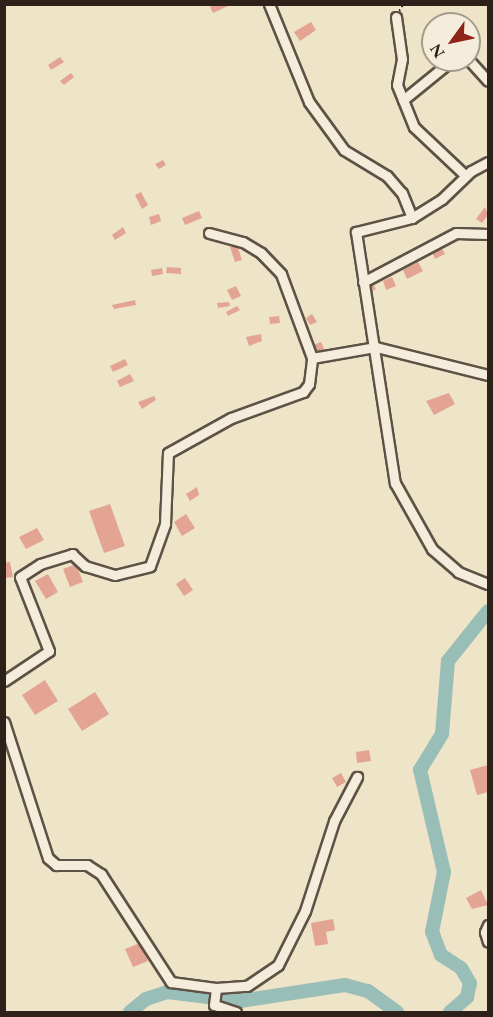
<!DOCTYPE html>
<style>
body{margin:0}
#map{position:relative;width:493px;height:1017px;overflow:hidden;background:#eee4c8;font-family:"EB Garamond",serif}
div>[style]{position:absolute}
.river>*{height:14px;margin:-7px;padding:0 7px;transform-origin:7px;border-radius:7px;background:#99beb7}
.building>*{inset:0;background:#e3a494}
.path>*{height:1.5px;margin-top:-0.75px;transform-origin:0;background:repeating-linear-gradient(90deg,#2d2119 0 1.5px,transparent 0 4.5px)}
.roads{filter:drop-shadow(2px 0 #5d5245) drop-shadow(-2px 0 #5d5245) drop-shadow(0 2px #5d5245) drop-shadow(0 -2px #5d5245)}
.minor>*{height:9px;margin:-4.5px;padding:0 4.5px;transform-origin:4.5px;border-radius:4.5px;background:#f4eddb}
span{translate:-50% -50%;white-space:nowrap;text-align:center;line-height:1.15;-webkit-text-stroke:4.5px #f4eddb;paint-order:stroke}
.frame{position:absolute;inset:0;border:6px solid #2d2119;pointer-events:none}
.north{position:absolute;left:421px;top:12px;width:60px;height:60px;box-sizing:border-box;background:#f4eddb;border:2px solid #a49b8d;border-radius:50%;rotate:237deg;font-size:16px;font-weight:700;line-height:24px;text-align:center;color:#2d2119}
.north::after{content:'';display:block;margin:auto;width:21px;height:27px;background:#8f2418;clip-path:polygon(50% 0,100% 100%,50% 72%,0 100%)}
</style>
<div id="map">
<div class="river">
<i style="left:130px;top:1012px;width:21px;rotate:-39deg"></i>
<i style="left:146px;top:999px;width:22px;rotate:-18deg"></i>
<i style="left:167px;top:992px;width:74px;rotate:7deg"></i>
<i style="left:240px;top:1001px;width:106px;rotate:-8.7deg"></i>
<i style="left:345px;top:985px;width:24px;rotate:15deg"></i>
<i style="left:368px;top:991px;width:36px;rotate:36deg"></i>
<i style="left:450px;top:1012px;width:23px;rotate:-41deg"></i>
<i style="left:467px;top:997px;width:14px;rotate:-78deg"></i>
<i style="left:470px;top:983px;width:17px;rotate:-121deg"></i>
<i style="left:461px;top:968px;width:24px;rotate:-147deg"></i>
<i style="left:441px;top:955px;width:25px;rotate:-111deg"></i>
<i style="left:432px;top:932px;width:61px;rotate:-78.7deg"></i>
<i style="left:444px;top:872px;width:105px;rotate:-103.2deg"></i>
<i style="left:420px;top:770px;width:42px;rotate:-58.6deg"></i>
<i style="left:442px;top:734px;width:73px;rotate:-85.3deg"></i>
<i style="left:448px;top:661px;width:64px;rotate:-51.3deg"></i>
</div>
<div class="building">
<i style="clip-path:polygon(215px 4px,227px 4px,228px 6px,213px 13px,210px 7px)"></i>
<i style="clip-path:polygon(311px 22px,316px 30px,300px 41px,294px 32px)"></i>
<i style="clip-path:polygon(60px 57px,64px 62px,51px 70px,48px 65px)"></i>
<i style="clip-path:polygon(71px 73px,74px 77px,64px 85px,60px 81px)"></i>
<i style="clip-path:polygon(163px 160px,166px 165px,159px 169px,155px 164px)"></i>
<i style="clip-path:polygon(141px 192px,148px 205px,142px 209px,135px 195px)"></i>
<i style="clip-path:polygon(485px 207px,488px 215px,482px 223px,476px 219px)"></i>
<i style="clip-path:polygon(199px 211px,202px 218px,185px 225px,182px 218px)"></i>
<i style="clip-path:polygon(159px 214px,161px 221px,151px 225px,149px 217px)"></i>
<i style="clip-path:polygon(123px 227px,126px 233px,115px 240px,112px 235px)"></i>
<i style="clip-path:polygon(237px 245px,242px 260px,235px 262px,230px 247px)"></i>
<i style="clip-path:polygon(441px 247px,445px 254px,435px 259px,432px 252px)"></i>
<i style="clip-path:polygon(418px 262px,423px 271px,407px 279px,403px 270px)"></i>
<i style="clip-path:polygon(167px 267px,181px 268px,181px 274px,166px 273px)"></i>
<i style="clip-path:polygon(162px 268px,163px 274px,152px 276px,151px 270px)"></i>
<i style="clip-path:polygon(392px 277px,396px 286px,386px 290px,383px 281px)"></i>
<i style="clip-path:polygon(372px 283px,376px 289px,369px 293px,365px 287px)"></i>
<i style="clip-path:polygon(236px 286px,241px 296px,232px 300px,227px 290px)"></i>
<i style="clip-path:polygon(135px 300px,136px 305px,114px 309px,112px 305px)"></i>
<i style="clip-path:polygon(229px 302px,230px 306px,218px 308px,217px 303px)"></i>
<i style="clip-path:polygon(237px 306px,240px 310px,228px 316px,226px 312px)"></i>
<i style="clip-path:polygon(312px 314px,317px 322px,310px 325px,306px 318px)"></i>
<i style="clip-path:polygon(279px 316px,280px 323px,270px 324px,269px 317px)"></i>
<i style="clip-path:polygon(261px 334px,262px 341px,249px 346px,246px 337px)"></i>
<i style="clip-path:polygon(321px 342px,325px 351px,316px 355px,311px 346px)"></i>
<i style="clip-path:polygon(125px 359px,128px 365px,113px 372px,110px 366px)"></i>
<i style="clip-path:polygon(130px 374px,134px 381px,120px 387px,117px 381px)"></i>
<i style="clip-path:polygon(449px 393px,455px 404px,434px 415px,426px 401px)"></i>
<i style="clip-path:polygon(154px 396px,156px 400px,142px 409px,138px 402px)"></i>
<i style="clip-path:polygon(197px 487px,199px 495px,190px 501px,186px 494px)"></i>
<i style="clip-path:polygon(110px 504px,125px 546px,104px 553px,89px 511px)"></i>
<i style="clip-path:polygon(186px 514px,195px 528px,182px 536px,174px 522px)"></i>
<i style="clip-path:polygon(37px 528px,44px 540px,26px 549px,19px 537px)"></i>
<i style="clip-path:polygon(10px 562px,13px 577px,4px 578px,4px 563px)"></i>
<i style="clip-path:polygon(76px 564px,83px 582px,70px 587px,63px 569px)"></i>
<i style="clip-path:polygon(48px 574px,58px 592px,46px 599px,35px 581px)"></i>
<i style="clip-path:polygon(185px 578px,193px 590px,184px 596px,176px 584px)"></i>
<i style="clip-path:polygon(45px 680px,58px 701px,35px 715px,22px 695px)"></i>
<i style="clip-path:polygon(95px 692px,109px 714px,82px 731px,68px 709px)"></i>
<i style="clip-path:polygon(369px 750px,371px 761px,357px 763px,356px 752px)"></i>
<i style="clip-path:polygon(488px 765px,488px 792px,477px 795px,470px 770px)"></i>
<i style="clip-path:polygon(341px 773px,346px 782px,337px 787px,332px 778px)"></i>
<i style="clip-path:polygon(481px 890px,488px 905px,472px 909px,466px 898px)"></i>
<i style="clip-path:polygon(333px 919px,335px 930px,326px 932px,328px 944px,315px 946px,311px 923px)"></i>
<i style="clip-path:polygon(140px 943px,148px 961px,133px 967px,125px 949px)"></i>
</div>
<div class="path">
<i style="left:399px;top:11px;width:8px;rotate:-60deg"></i>
</div>
<div class="roads">
<div class="minor">
<i style="left:269px;top:4px;width:106px;rotate:67.8deg"></i>
<i style="left:309px;top:102px;width:59px;rotate:53.9deg"></i>
<i style="left:344px;top:150px;width:50px;rotate:31.2deg"></i>
<i style="left:387px;top:176px;width:23px;rotate:49deg"></i>
<i style="left:402px;top:193px;width:27px;rotate:68deg"></i>
<i style="left:396px;top:17px;width:42px;rotate:81.9deg"></i>
<i style="left:402px;top:59px;width:26px;rotate:101deg"></i>
<i style="left:397px;top:85px;width:45px;rotate:68deg"></i>
<i style="left:414px;top:127px;width:71px;rotate:43.3deg"></i>
<i style="left:469px;top:60px;width:28px;rotate:48deg"></i>
<i style="left:403px;top:100px;width:63px;rotate:-39.2deg"></i>
<i style="left:488px;top:162px;width:19px;rotate:152deg"></i>
<i style="left:471px;top:171px;width:40px;rotate:136deg"></i>
<i style="left:442px;top:199px;width:36px;rotate:148deg"></i>
<i style="left:412px;top:218px;width:58px;rotate:166deg"></i>
<i style="left:356px;top:232px;width:254px;rotate:81.2deg"></i>
<i style="left:395px;top:483px;width:76px;rotate:60.7deg"></i>
<i style="left:432px;top:549px;width:35px;rotate:41deg"></i>
<i style="left:458px;top:572px;width:32px;rotate:22deg"></i>
<i style="left:209px;top:233px;width:35px;rotate:15deg"></i>
<i style="left:243px;top:242px;width:21px;rotate:31deg"></i>
<i style="left:261px;top:253px;width:29px;rotate:46deg"></i>
<i style="left:281px;top:274px;width:90px;rotate:69.7deg"></i>
<i style="left:312px;top:358px;width:65px;rotate:-9.8deg"></i>
<i style="left:376px;top:347px;width:115px;rotate:14deg"></i>
<i style="left:363px;top:282px;width:105px;rotate:-27.8deg"></i>
<i style="left:456px;top:233px;width:32px;rotate:2deg"></i>
<i style="left:4px;top:681px;width:54px;rotate:-33.7deg"></i>
<i style="left:49px;top:651px;width:79px;rotate:-111.4deg"></i>
<i style="left:20px;top:577px;width:24px;rotate:-33deg"></i>
<i style="left:40px;top:564px;width:34px;rotate:-17deg"></i>
<i style="left:72px;top:554px;width:18px;rotate:43deg"></i>
<i style="left:85px;top:566px;width:31px;rotate:17deg"></i>
<i style="left:115px;top:575px;width:36px;rotate:-14deg"></i>
<i style="left:150px;top:566px;width:45px;rotate:-70.3deg"></i>
<i style="left:165px;top:524px;width:71px;rotate:-87.6deg"></i>
<i style="left:168px;top:453px;width:72px;rotate:-29.1deg"></i>
<i style="left:231px;top:418px;width:77px;rotate:-19.9deg"></i>
<i style="left:303px;top:392px;width:10px;rotate:-53deg"></i>
<i style="left:309px;top:384px;width:26px;rotate:-83deg"></i>
<i style="left:4px;top:722px;width:143px;rotate:72.1deg"></i>
<i style="left:48px;top:858px;width:11px;rotate:41deg"></i>
<i style="left:56px;top:865px;width:31px"></i>
<i style="left:87px;top:865px;width:17px;rotate:33deg"></i>
<i style="left:101px;top:874px;width:129px;rotate:57.1deg"></i>
<i style="left:171px;top:982px;width:45px;rotate:7.6deg"></i>
<i style="left:488px;top:925px;width:8px;rotate:113deg"></i>
<i style="left:485px;top:932px;width:10px;rotate:73deg"></i>
<i style="left:236px;top:1012px;width:23px;rotate:-162deg"></i>
<i style="left:214px;top:1005px;width:17px;rotate:-83deg"></i>
<i style="left:216px;top:988px;width:31px;rotate:-4deg"></i>
<i style="left:247px;top:986px;width:37px;rotate:-34deg"></i>
<i style="left:278px;top:965px;width:60px;rotate:-63.4deg"></i>
<i style="left:305px;top:911px;width:95px;rotate:-72.1deg"></i>
<i style="left:334px;top:821px;width:50px;rotate:-62.4deg"></i>
</div>
</div>
<div class="frame"></div>
<div class="north">N</div>
</div>
